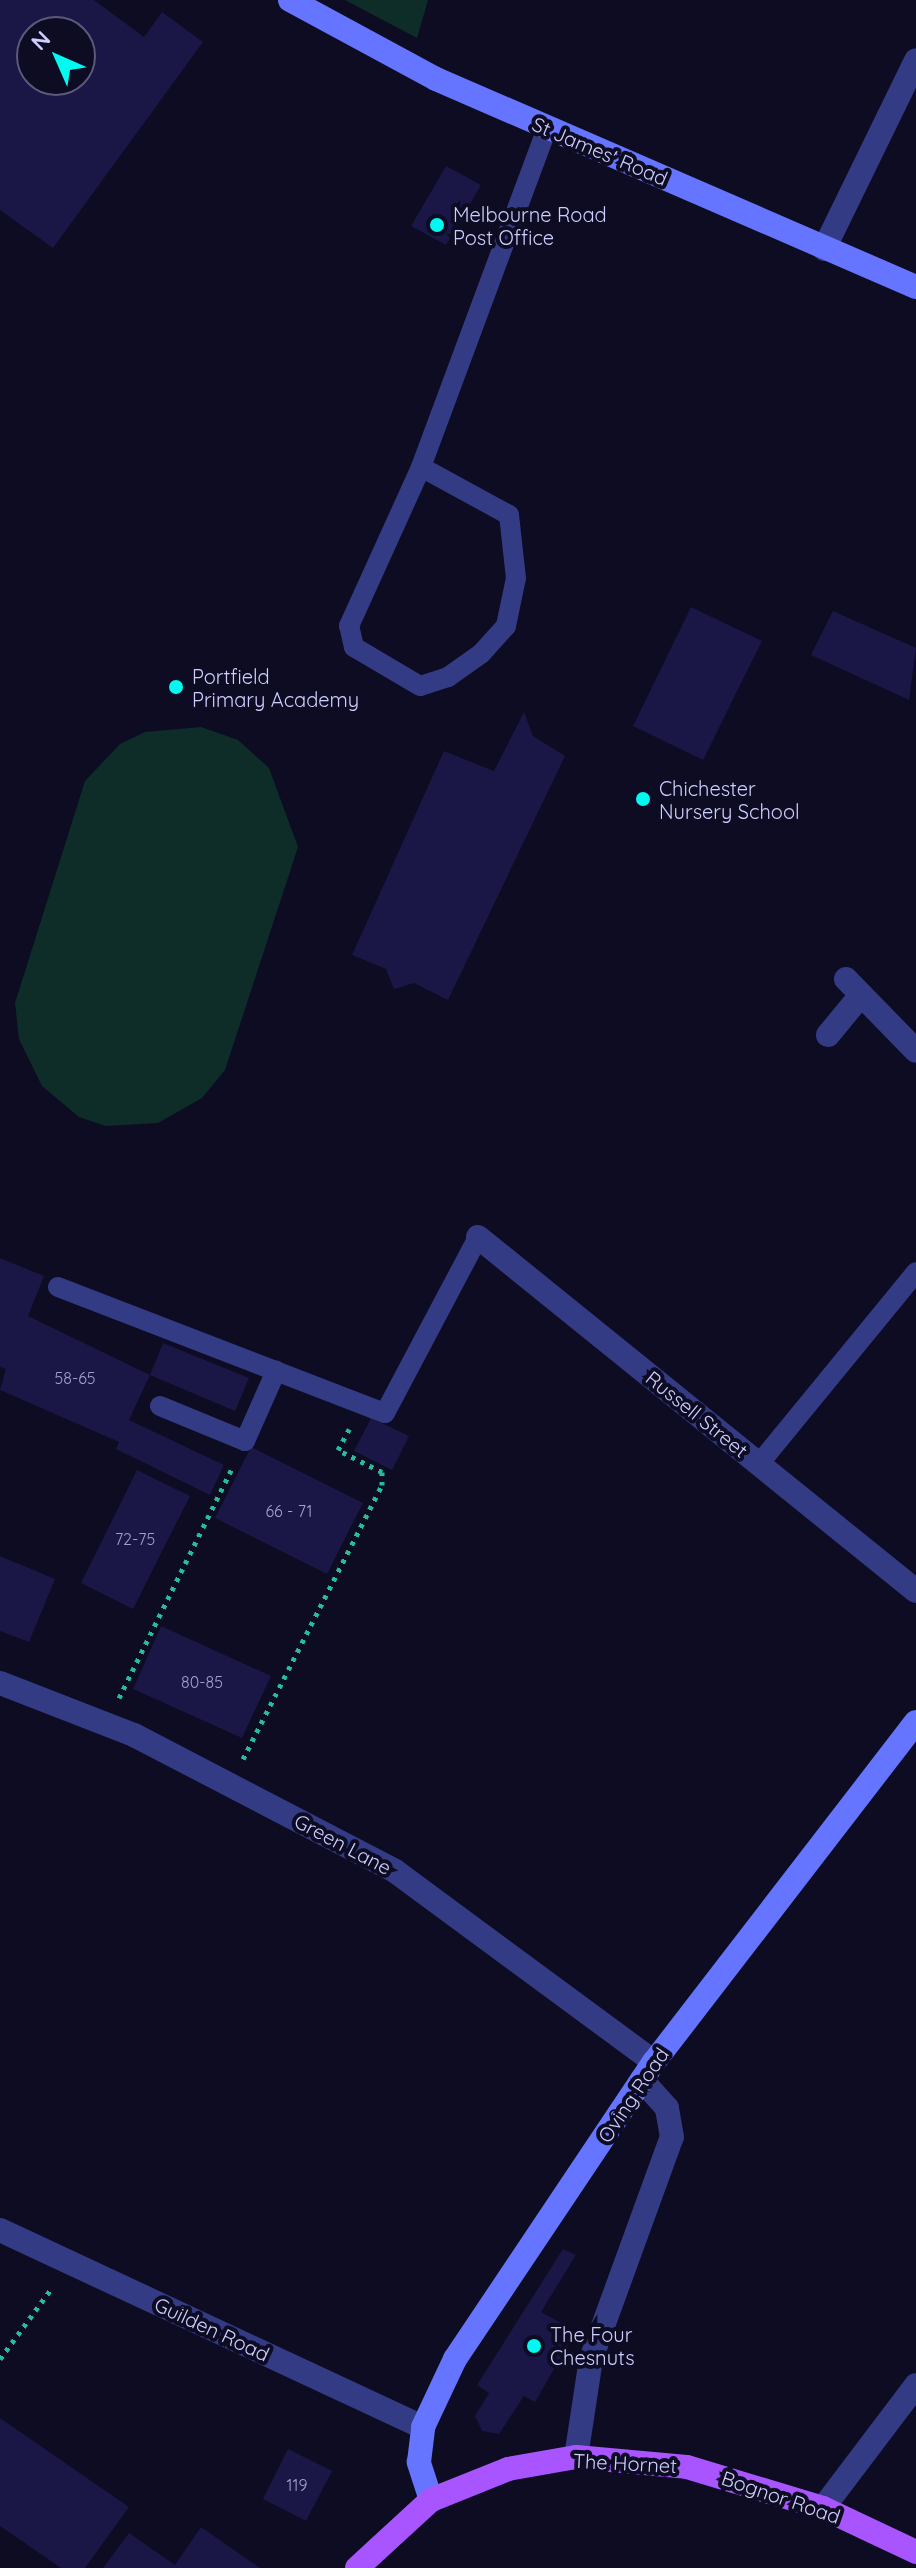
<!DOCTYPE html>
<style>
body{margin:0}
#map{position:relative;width:916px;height:2568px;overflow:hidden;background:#0d0c23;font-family:Quicksand,sans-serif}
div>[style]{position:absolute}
.green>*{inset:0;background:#0e2d28}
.building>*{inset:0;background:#1a1645}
.path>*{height:5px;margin-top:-2.5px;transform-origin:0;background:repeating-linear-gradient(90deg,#25bc9f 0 4px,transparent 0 10px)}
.lane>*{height:20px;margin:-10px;padding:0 10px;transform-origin:10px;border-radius:10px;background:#333b85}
.street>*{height:24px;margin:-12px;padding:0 12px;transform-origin:12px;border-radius:12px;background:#333b85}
.secondary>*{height:24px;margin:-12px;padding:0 12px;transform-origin:12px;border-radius:12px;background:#6575ff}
.primary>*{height:24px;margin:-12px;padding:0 12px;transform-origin:12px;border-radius:12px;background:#a955ff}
.dots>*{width:22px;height:22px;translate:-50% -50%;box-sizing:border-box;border:4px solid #0d0c23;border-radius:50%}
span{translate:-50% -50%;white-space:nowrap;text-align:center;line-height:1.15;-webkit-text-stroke:8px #0d0c23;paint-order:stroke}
.number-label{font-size:16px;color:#a1a1d0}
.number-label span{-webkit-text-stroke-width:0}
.street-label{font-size:20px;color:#cecfff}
.poi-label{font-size:20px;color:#cecfff}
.left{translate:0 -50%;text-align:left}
.north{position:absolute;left:16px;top:16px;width:80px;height:80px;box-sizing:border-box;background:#0d0c23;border:2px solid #5a5a7b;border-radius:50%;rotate:315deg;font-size:22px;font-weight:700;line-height:32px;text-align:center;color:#cecfff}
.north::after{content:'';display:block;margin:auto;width:28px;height:36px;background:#00f9f0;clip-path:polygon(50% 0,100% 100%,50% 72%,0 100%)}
</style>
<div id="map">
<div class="green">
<i style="clip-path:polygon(345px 0,428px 0,417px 38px)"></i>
<i style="clip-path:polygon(201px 727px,238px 740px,269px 768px,298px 847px,225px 1070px,202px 1098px,158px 1123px,106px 1126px,79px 1117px,42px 1086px,19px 1039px,15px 1003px,85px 781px,120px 744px,145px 732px)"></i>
</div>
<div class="building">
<i style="clip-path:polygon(evenodd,0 0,94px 0,144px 37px,162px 12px,203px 42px,53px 248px,0 210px,0 0,32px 32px,80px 32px,80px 80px,32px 80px,32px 32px)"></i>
<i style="clip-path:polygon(446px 166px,481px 185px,446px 245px,411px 226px)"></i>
<i style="clip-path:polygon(691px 607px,762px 641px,703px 760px,633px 726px)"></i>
<i style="clip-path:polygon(833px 611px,916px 648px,909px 700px,811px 655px)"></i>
<i style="clip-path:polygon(524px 712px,533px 736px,565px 756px,448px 1000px,414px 983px,394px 989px,386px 969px,352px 955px,444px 751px,494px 771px)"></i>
<i style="clip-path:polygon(0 1258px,44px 1276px,28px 1316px,150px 1375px,163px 1343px,249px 1378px,235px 1411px,150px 1375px,129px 1420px,224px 1465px,210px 1495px,116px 1449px,119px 1442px,0 1390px,6px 1369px,0 1367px)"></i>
<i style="clip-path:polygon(371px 1418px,409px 1436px,392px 1470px,354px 1451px)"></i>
<i style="clip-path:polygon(251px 1447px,363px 1503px,327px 1574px,215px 1518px)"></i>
<i style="clip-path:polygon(137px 1470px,190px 1496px,133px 1609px,81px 1583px)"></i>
<i style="clip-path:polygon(0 1556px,55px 1579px,29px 1642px,0 1631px)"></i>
<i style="clip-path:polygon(161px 1626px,271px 1676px,242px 1738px,133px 1689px)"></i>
<i style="clip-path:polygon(563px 2249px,576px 2255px,541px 2312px,576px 2331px,535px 2402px,524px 2396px,499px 2434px,482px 2431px,475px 2416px,489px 2393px,477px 2385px)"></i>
<i style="clip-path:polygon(0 2418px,129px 2507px,85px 2568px,61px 2568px,0 2526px)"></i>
<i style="clip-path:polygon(288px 2449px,332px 2471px,306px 2521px,263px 2499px)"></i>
<i style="clip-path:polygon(201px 2527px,260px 2568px,103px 2568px,129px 2533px,175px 2565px)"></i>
</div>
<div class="path">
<i style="left:119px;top:1698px;width:258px;rotate:-63.8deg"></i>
<i style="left:243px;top:1759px;width:307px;rotate:-63.1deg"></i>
<i style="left:382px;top:1485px;width:13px;rotate:-90deg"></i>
<i style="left:382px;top:1472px;width:49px;rotate:-153.4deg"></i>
<i style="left:338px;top:1450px;width:24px;rotate:-62deg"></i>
<i style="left:0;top:2359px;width:87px;rotate:-53.9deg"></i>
</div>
<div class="lane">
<i style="left:421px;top:467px;width:100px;rotate:28.6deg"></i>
<i style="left:509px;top:515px;width:63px;rotate:83.7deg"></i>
<i style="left:516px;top:578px;width:49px;rotate:101.8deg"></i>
<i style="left:506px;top:626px;width:36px;rotate:132deg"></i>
<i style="left:482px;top:653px;width:42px;rotate:144.8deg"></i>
<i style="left:448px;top:677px;width:29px;rotate:162deg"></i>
<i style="left:420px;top:686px;width:77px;rotate:-149.4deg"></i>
<i style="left:354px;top:647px;width:22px;rotate:-103deg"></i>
<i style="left:349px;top:626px;width:175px;rotate:-65.6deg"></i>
<i style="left:421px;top:467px;width:361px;rotate:-69.6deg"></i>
<i style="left:58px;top:1287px;width:350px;rotate:21.1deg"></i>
<i style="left:385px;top:1413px;width:199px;rotate:-62.1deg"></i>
<i style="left:160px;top:1406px;width:92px;rotate:22.4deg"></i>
<i style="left:245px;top:1441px;width:77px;rotate:-66.1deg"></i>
<i style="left:759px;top:1464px;width:248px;rotate:-50.7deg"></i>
</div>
<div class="street">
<i style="left:824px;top:249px;width:210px;rotate:-64deg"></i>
<i style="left:846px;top:979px;width:100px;rotate:45.8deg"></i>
<i style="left:828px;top:1035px;width:52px;rotate:-50.5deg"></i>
<i style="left:478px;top:1237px;width:563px;rotate:38.95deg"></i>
<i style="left:0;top:1683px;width:144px;rotate:21.2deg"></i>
<i style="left:134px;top:1735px;width:294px;rotate:27.5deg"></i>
<i style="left:395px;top:1871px;width:322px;rotate:36.4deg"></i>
<i style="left:0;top:2230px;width:467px;rotate:25deg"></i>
<i style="left:576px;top:2457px;width:99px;rotate:-81.3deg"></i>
<i style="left:591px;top:2359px;width:236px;rotate:-70deg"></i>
<i style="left:672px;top:2137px;width:29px;rotate:-100deg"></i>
<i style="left:667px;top:2108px;width:38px;rotate:-132deg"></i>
<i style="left:823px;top:2508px;width:154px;rotate:-52.9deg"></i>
</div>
<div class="secondary">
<i style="left:290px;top:0;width:166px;rotate:28.4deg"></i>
<i style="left:436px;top:79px;width:523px;rotate:23.43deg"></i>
<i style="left:431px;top:2500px;width:40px;rotate:-108deg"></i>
<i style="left:419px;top:2462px;width:35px;rotate:-83deg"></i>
<i style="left:423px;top:2427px;width:75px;rotate:-64.8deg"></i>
<i style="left:455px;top:2359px;width:358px;rotate:-56.2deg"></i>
<i style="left:654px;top:2062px;width:429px;rotate:-52.4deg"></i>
</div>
<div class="primary">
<i style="left:357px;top:2568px;width:100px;rotate:-42.6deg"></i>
<i style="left:431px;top:2500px;width:83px;rotate:-21.9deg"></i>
<i style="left:508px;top:2469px;width:69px;rotate:-10deg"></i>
<i style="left:576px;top:2457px;width:111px;rotate:5.1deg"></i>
<i style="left:687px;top:2467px;width:142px;rotate:16.8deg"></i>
<i style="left:823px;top:2508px;width:103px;rotate:25.3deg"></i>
</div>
<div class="dots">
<i style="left:437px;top:225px;background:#00f9f0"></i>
<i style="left:176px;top:687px;background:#00f9f0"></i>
<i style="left:643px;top:799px;background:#00f9f0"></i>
<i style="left:534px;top:2346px;background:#00f9f0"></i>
</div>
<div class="number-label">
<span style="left:75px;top:1378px">58-65</span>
<span style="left:289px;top:1511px">66 - 71</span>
<span style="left:135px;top:1539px">72-75</span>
<span style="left:202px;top:1682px">80-85</span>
<span style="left:297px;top:2485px">119</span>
</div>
<div class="street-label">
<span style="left:600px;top:151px;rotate:23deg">St James' Road</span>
<span style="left:697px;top:1414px;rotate:39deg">Russell Street</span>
<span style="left:343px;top:1844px;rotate:28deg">Green Lane</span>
<span style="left:633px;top:2095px;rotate:-56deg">Oving Road</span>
<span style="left:212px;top:2329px;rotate:25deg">Guilden Road</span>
<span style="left:625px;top:2463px;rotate:3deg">The Hornet</span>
<span style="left:781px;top:2497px;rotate:19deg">Bognor Road</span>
</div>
<div class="poi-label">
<span class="left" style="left:453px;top:226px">Melbourne Road<br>Post Office</span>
<span class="left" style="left:192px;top:688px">Portfield<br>Primary Academy</span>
<span class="left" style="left:659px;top:800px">Chichester<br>Nursery School</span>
<span class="left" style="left:550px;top:2346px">The Four<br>Chesnuts</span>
</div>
<div class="north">N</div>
</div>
